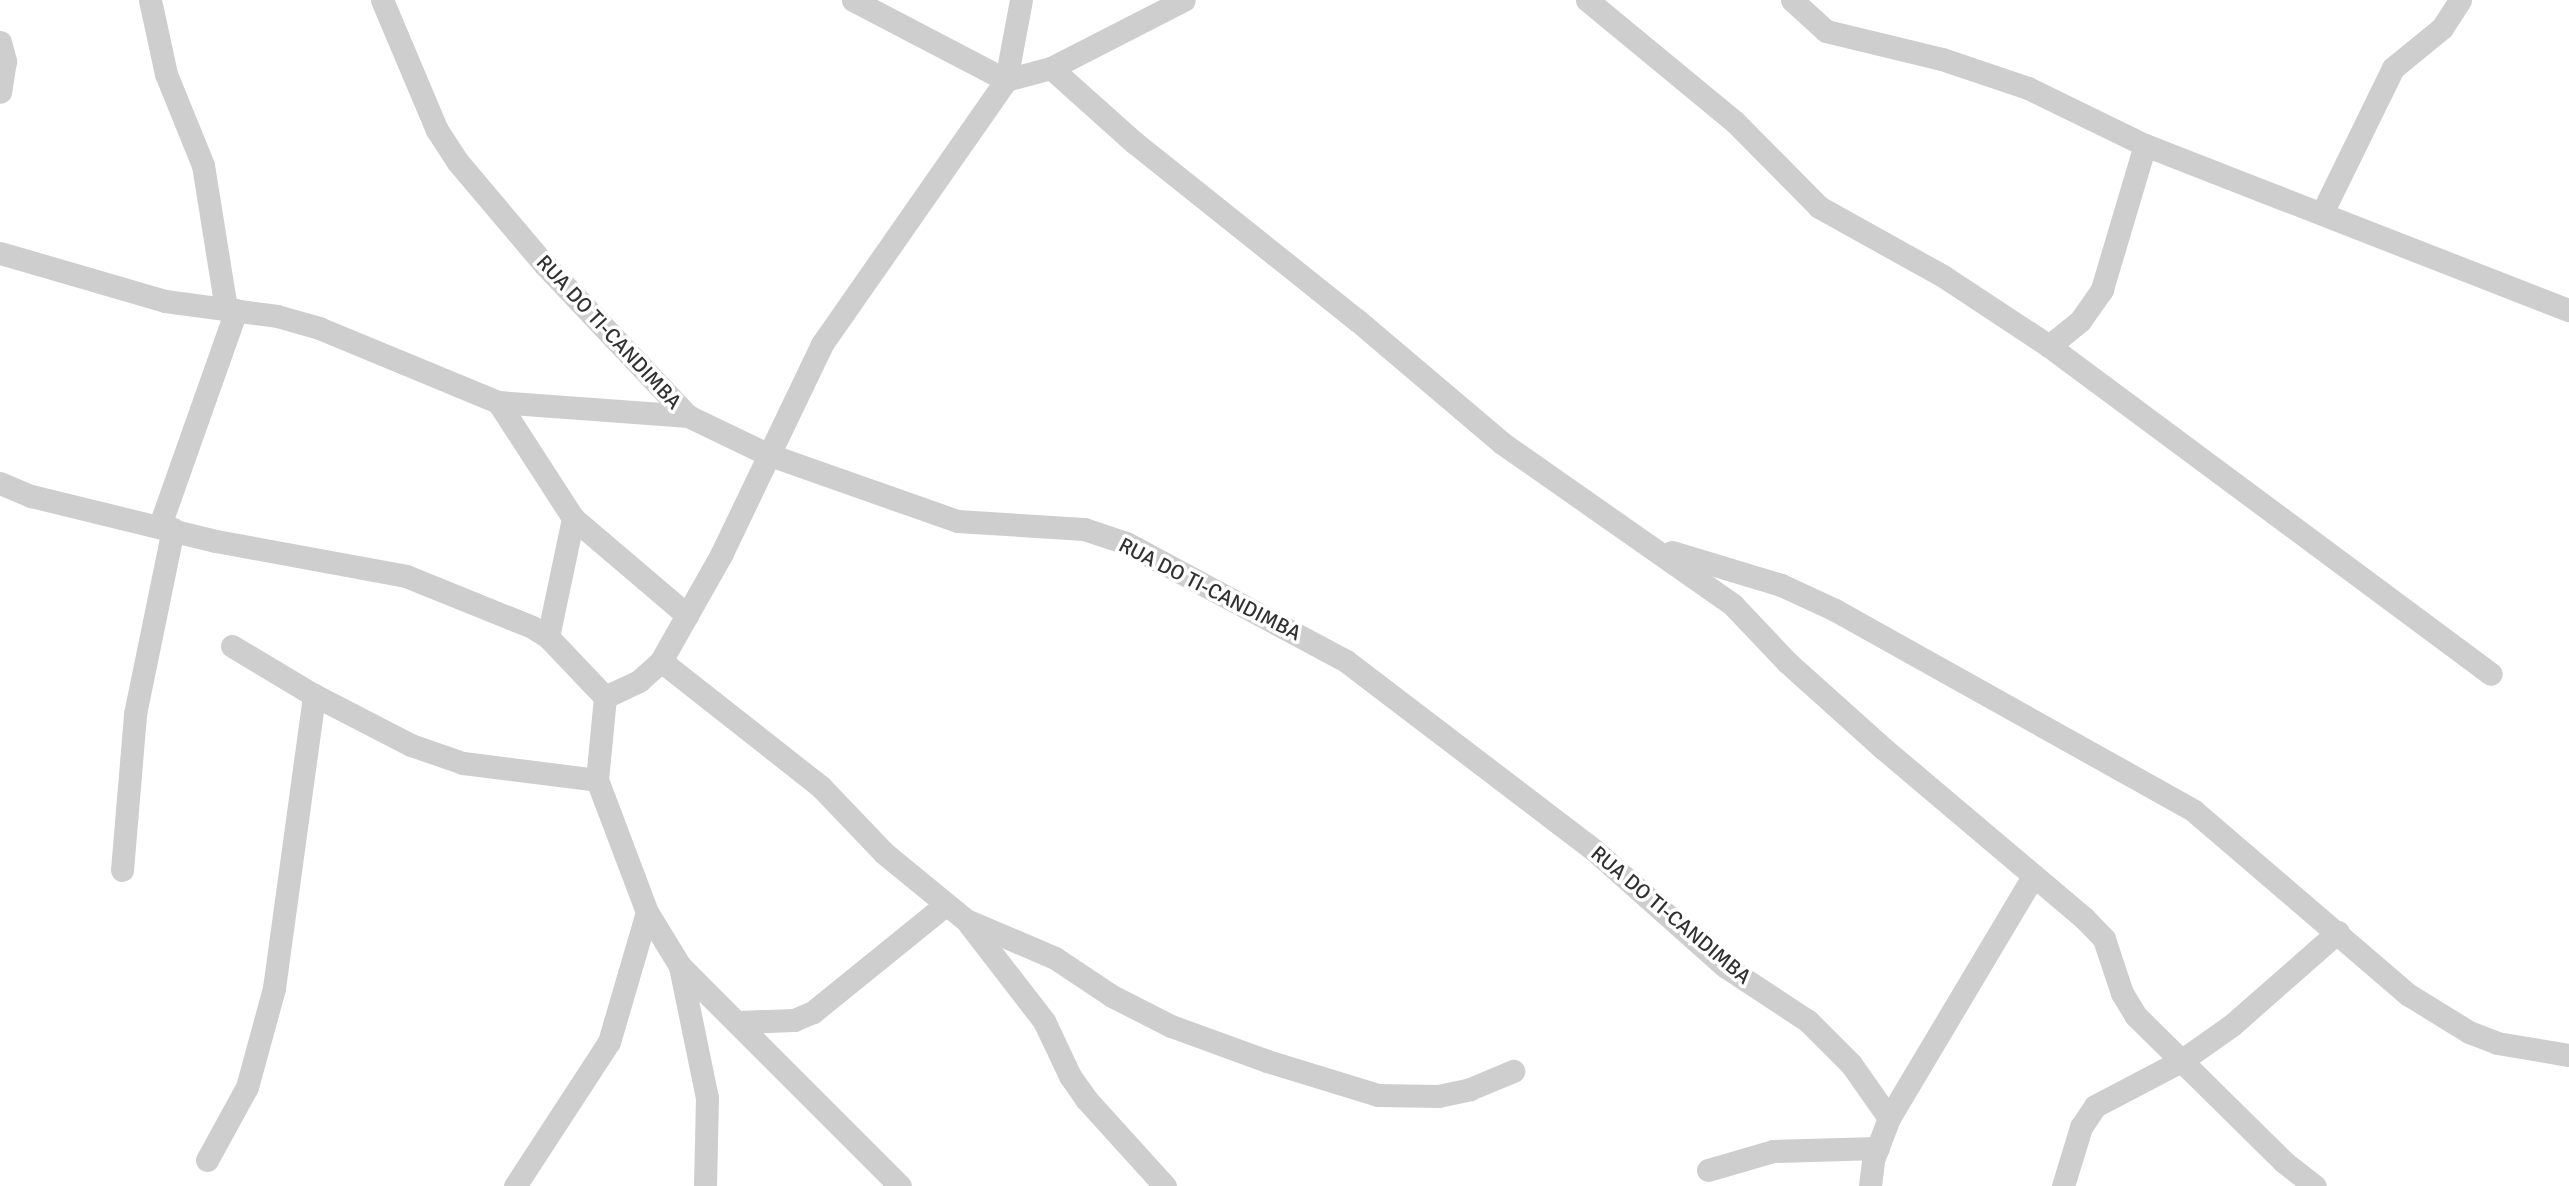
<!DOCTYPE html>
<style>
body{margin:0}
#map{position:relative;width:2569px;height:1186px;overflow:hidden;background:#fff;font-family:Signika,sans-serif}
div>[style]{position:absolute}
.street>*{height:23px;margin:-11.5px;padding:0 11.5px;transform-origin:11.5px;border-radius:11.5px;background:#cecece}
span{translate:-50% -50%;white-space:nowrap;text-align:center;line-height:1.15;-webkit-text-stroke:7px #fff;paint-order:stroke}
.street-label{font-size:21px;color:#313131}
</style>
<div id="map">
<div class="street">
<i style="left:150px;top:0;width:76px;rotate:77.8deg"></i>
<i style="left:166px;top:74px;width:98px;rotate:67.9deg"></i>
<i style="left:203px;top:165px;width:146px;rotate:80.9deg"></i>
<i style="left:382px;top:0;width:141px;rotate:67.1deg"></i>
<i style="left:437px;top:130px;width:37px;rotate:57deg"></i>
<i style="left:457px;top:161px;width:136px;rotate:49.8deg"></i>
<i style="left:545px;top:265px;width:208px;rotate:46.6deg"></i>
<i style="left:688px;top:416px;width:88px;rotate:25.7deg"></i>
<i style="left:767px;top:454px;width:201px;rotate:19.4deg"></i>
<i style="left:957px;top:521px;width:127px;rotate:3.6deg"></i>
<i style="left:1084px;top:529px;width:44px;rotate:18.4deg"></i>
<i style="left:1126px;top:543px;width:250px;rotate:28.2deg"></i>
<i style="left:1346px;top:661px;width:312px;rotate:37.3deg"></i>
<i style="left:1594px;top:850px;width:176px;rotate:41.6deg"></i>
<i style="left:1726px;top:967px;width:98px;rotate:33.4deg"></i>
<i style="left:1808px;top:1021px;width:61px;rotate:45deg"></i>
<i style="left:1851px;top:1064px;width:66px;rotate:54.9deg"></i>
<i style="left:853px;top:0;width:173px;rotate:27.6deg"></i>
<i style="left:1006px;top:80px;width:47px;rotate:-14.9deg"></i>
<i style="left:1051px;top:68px;width:113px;rotate:41.8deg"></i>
<i style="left:1135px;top:143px;width:284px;rotate:38.6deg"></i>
<i style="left:1357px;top:320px;width:190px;rotate:40.3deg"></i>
<i style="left:1502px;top:443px;width:282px;rotate:35deg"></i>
<i style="left:1733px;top:605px;width:79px;rotate:46.5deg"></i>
<i style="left:1787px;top:662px;width:130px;rotate:41.9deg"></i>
<i style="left:1884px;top:749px;width:262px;rotate:40.2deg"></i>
<i style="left:2084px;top:918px;width:29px;rotate:46deg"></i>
<i style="left:2104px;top:939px;width:57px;rotate:71.6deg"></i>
<i style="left:2122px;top:993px;width:26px;rotate:59deg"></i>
<i style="left:2135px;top:1015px;width:209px;rotate:44.6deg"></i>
<i style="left:2284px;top:1162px;width:39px;rotate:38deg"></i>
<i style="left:1587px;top:0;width:190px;rotate:39.5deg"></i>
<i style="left:1734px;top:121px;width:121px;rotate:45.3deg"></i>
<i style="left:1819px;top:207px;width:142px;rotate:29.1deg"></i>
<i style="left:1943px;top:276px;width:127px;rotate:33.4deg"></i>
<i style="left:2049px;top:346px;width:550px;rotate:36.58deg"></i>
<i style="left:1792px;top:0;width:46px;rotate:42.4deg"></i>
<i style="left:1826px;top:31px;width:119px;rotate:13.6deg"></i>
<i style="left:1942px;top:59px;width:91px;rotate:18.6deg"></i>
<i style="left:2028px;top:88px;width:130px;rotate:26deg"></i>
<i style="left:2145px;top:145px;width:455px;rotate:21.3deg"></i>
<i style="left:0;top:42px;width:20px;rotate:75deg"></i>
<i style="left:5px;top:61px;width:31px;rotate:99deg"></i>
<i style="left:1051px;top:68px;width:149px;rotate:-27.1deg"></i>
<i style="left:2322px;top:213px;width:161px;rotate:-63.9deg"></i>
<i style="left:2393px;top:68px;width:63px;rotate:-39.2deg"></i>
<i style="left:2442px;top:28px;width:33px;rotate:-57deg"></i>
<i style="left:0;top:253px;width:172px;rotate:16.2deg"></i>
<i style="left:165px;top:301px;width:113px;rotate:7.6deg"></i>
<i style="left:277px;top:316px;width:44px;rotate:15.9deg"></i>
<i style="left:319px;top:328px;width:194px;rotate:22.5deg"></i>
<i style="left:498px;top:402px;width:191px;rotate:4.2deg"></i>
<i style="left:2049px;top:346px;width:40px;rotate:-39deg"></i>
<i style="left:2080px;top:321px;width:39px;rotate:-55deg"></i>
<i style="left:2102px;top:289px;width:150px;rotate:-73.4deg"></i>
<i style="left:498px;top:402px;width:138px;rotate:57.1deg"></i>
<i style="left:573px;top:518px;width:150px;rotate:40.4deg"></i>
<i style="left:0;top:483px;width:34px;rotate:23deg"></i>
<i style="left:31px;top:496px;width:190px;rotate:13.7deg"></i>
<i style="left:216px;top:541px;width:193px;rotate:10.4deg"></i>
<i style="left:406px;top:576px;width:136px;rotate:22deg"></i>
<i style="left:532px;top:627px;width:19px;rotate:32deg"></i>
<i style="left:548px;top:637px;width:83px;rotate:46.5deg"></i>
<i style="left:160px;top:525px;width:228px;rotate:-70.5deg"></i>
<i style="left:1672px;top:552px;width:114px;rotate:16.8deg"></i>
<i style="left:1781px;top:585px;width:60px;rotate:24.8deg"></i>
<i style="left:1835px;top:610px;width:411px;rotate:29.2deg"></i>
<i style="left:2194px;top:811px;width:283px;rotate:40.6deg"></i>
<i style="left:2409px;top:995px;width:70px;rotate:31.7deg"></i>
<i style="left:2469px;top:1032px;width:30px;rotate:21deg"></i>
<i style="left:2497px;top:1043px;width:73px;rotate:9.5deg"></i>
<i style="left:548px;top:637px;width:122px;rotate:-78.1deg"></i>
<i style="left:232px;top:646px;width:96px;rotate:30.9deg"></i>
<i style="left:314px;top:695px;width:109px;rotate:27.3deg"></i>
<i style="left:411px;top:745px;width:55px;rotate:19.1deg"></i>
<i style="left:463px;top:763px;width:135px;rotate:7.2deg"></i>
<i style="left:661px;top:661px;width:204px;rotate:38.2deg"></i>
<i style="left:821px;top:787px;width:91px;rotate:46.3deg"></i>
<i style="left:884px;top:853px;width:106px;rotate:39.3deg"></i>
<i style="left:966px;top:920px;width:97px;rotate:23.1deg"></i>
<i style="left:1055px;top:958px;width:69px;rotate:33.7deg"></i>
<i style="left:1112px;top:996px;width:66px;rotate:27deg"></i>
<i style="left:1171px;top:1026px;width:102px;rotate:20deg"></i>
<i style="left:1267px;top:1061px;width:116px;rotate:17deg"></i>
<i style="left:1378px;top:1095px;width:60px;rotate:1deg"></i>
<i style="left:1438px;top:1096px;width:33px;rotate:-12deg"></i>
<i style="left:1470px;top:1089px;width:47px;rotate:-22.7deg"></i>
<i style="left:122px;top:870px;width:157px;rotate:-85.2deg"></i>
<i style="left:135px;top:714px;width:189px;rotate:-78.4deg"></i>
<i style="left:969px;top:924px;width:123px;rotate:52.3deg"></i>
<i style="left:1044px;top:1021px;width:61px;rotate:64.7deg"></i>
<i style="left:1070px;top:1076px;width:28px;rotate:55deg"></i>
<i style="left:1086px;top:1099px;width:118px;rotate:47.8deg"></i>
<i style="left:680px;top:966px;width:311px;rotate:45deg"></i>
<i style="left:738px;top:1022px;width:56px;rotate:-2deg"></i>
<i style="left:794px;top:1020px;width:21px;rotate:-23deg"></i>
<i style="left:813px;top:1012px;width:170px;rotate:-39deg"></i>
<i style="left:207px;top:1160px;width:83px;rotate:-61.3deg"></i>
<i style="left:247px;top:1087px;width:103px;rotate:-74.7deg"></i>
<i style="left:274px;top:988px;width:296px;rotate:-82.2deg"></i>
<i style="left:1708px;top:1170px;width:68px;rotate:-16.3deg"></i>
<i style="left:1773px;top:1151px;width:105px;rotate:-1.6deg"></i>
<i style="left:515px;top:1186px;width:172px;rotate:-56.9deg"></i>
<i style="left:609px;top:1042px;width:135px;rotate:-73.7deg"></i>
<i style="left:705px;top:1186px;width:88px;rotate:-88.7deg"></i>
<i style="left:707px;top:1098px;width:135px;rotate:-101.6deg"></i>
<i style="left:680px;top:966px;width:63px;rotate:-121.4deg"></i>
<i style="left:647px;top:912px;width:141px;rotate:-110.7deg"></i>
<i style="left:597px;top:780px;width:83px;rotate:-84.5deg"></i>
<i style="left:605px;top:697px;width:38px;rotate:-25deg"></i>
<i style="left:639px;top:681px;width:30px;rotate:-42deg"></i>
<i style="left:661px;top:661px;width:122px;rotate:-60.5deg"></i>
<i style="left:721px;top:555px;width:234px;rotate:-64.4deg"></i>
<i style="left:822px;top:344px;width:322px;rotate:-55.1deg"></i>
<i style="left:1006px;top:80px;width:81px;rotate:-79.4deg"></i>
<i style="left:1870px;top:1186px;width:26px;rotate:-83deg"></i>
<i style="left:1873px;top:1160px;width:45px;rotate:-69.1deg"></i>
<i style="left:1889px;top:1118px;width:279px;rotate:-59.2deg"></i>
<i style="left:2063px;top:1186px;width:62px;rotate:-73deg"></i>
<i style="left:2081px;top:1127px;width:25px;rotate:-56deg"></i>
<i style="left:2095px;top:1106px;width:97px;rotate:-27.6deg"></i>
<i style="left:2181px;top:1061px;width:62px;rotate:-35.2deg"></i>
<i style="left:2232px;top:1025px;width:141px;rotate:-41.3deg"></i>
</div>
<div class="street-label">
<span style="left:609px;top:332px;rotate:47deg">RUA DO TI-CANDIMBA</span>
<span style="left:1210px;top:589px;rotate:27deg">RUA DO TI-CANDIMBA</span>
<span style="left:1671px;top:915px;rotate:40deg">RUA DO TI-CANDIMBA</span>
</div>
</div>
